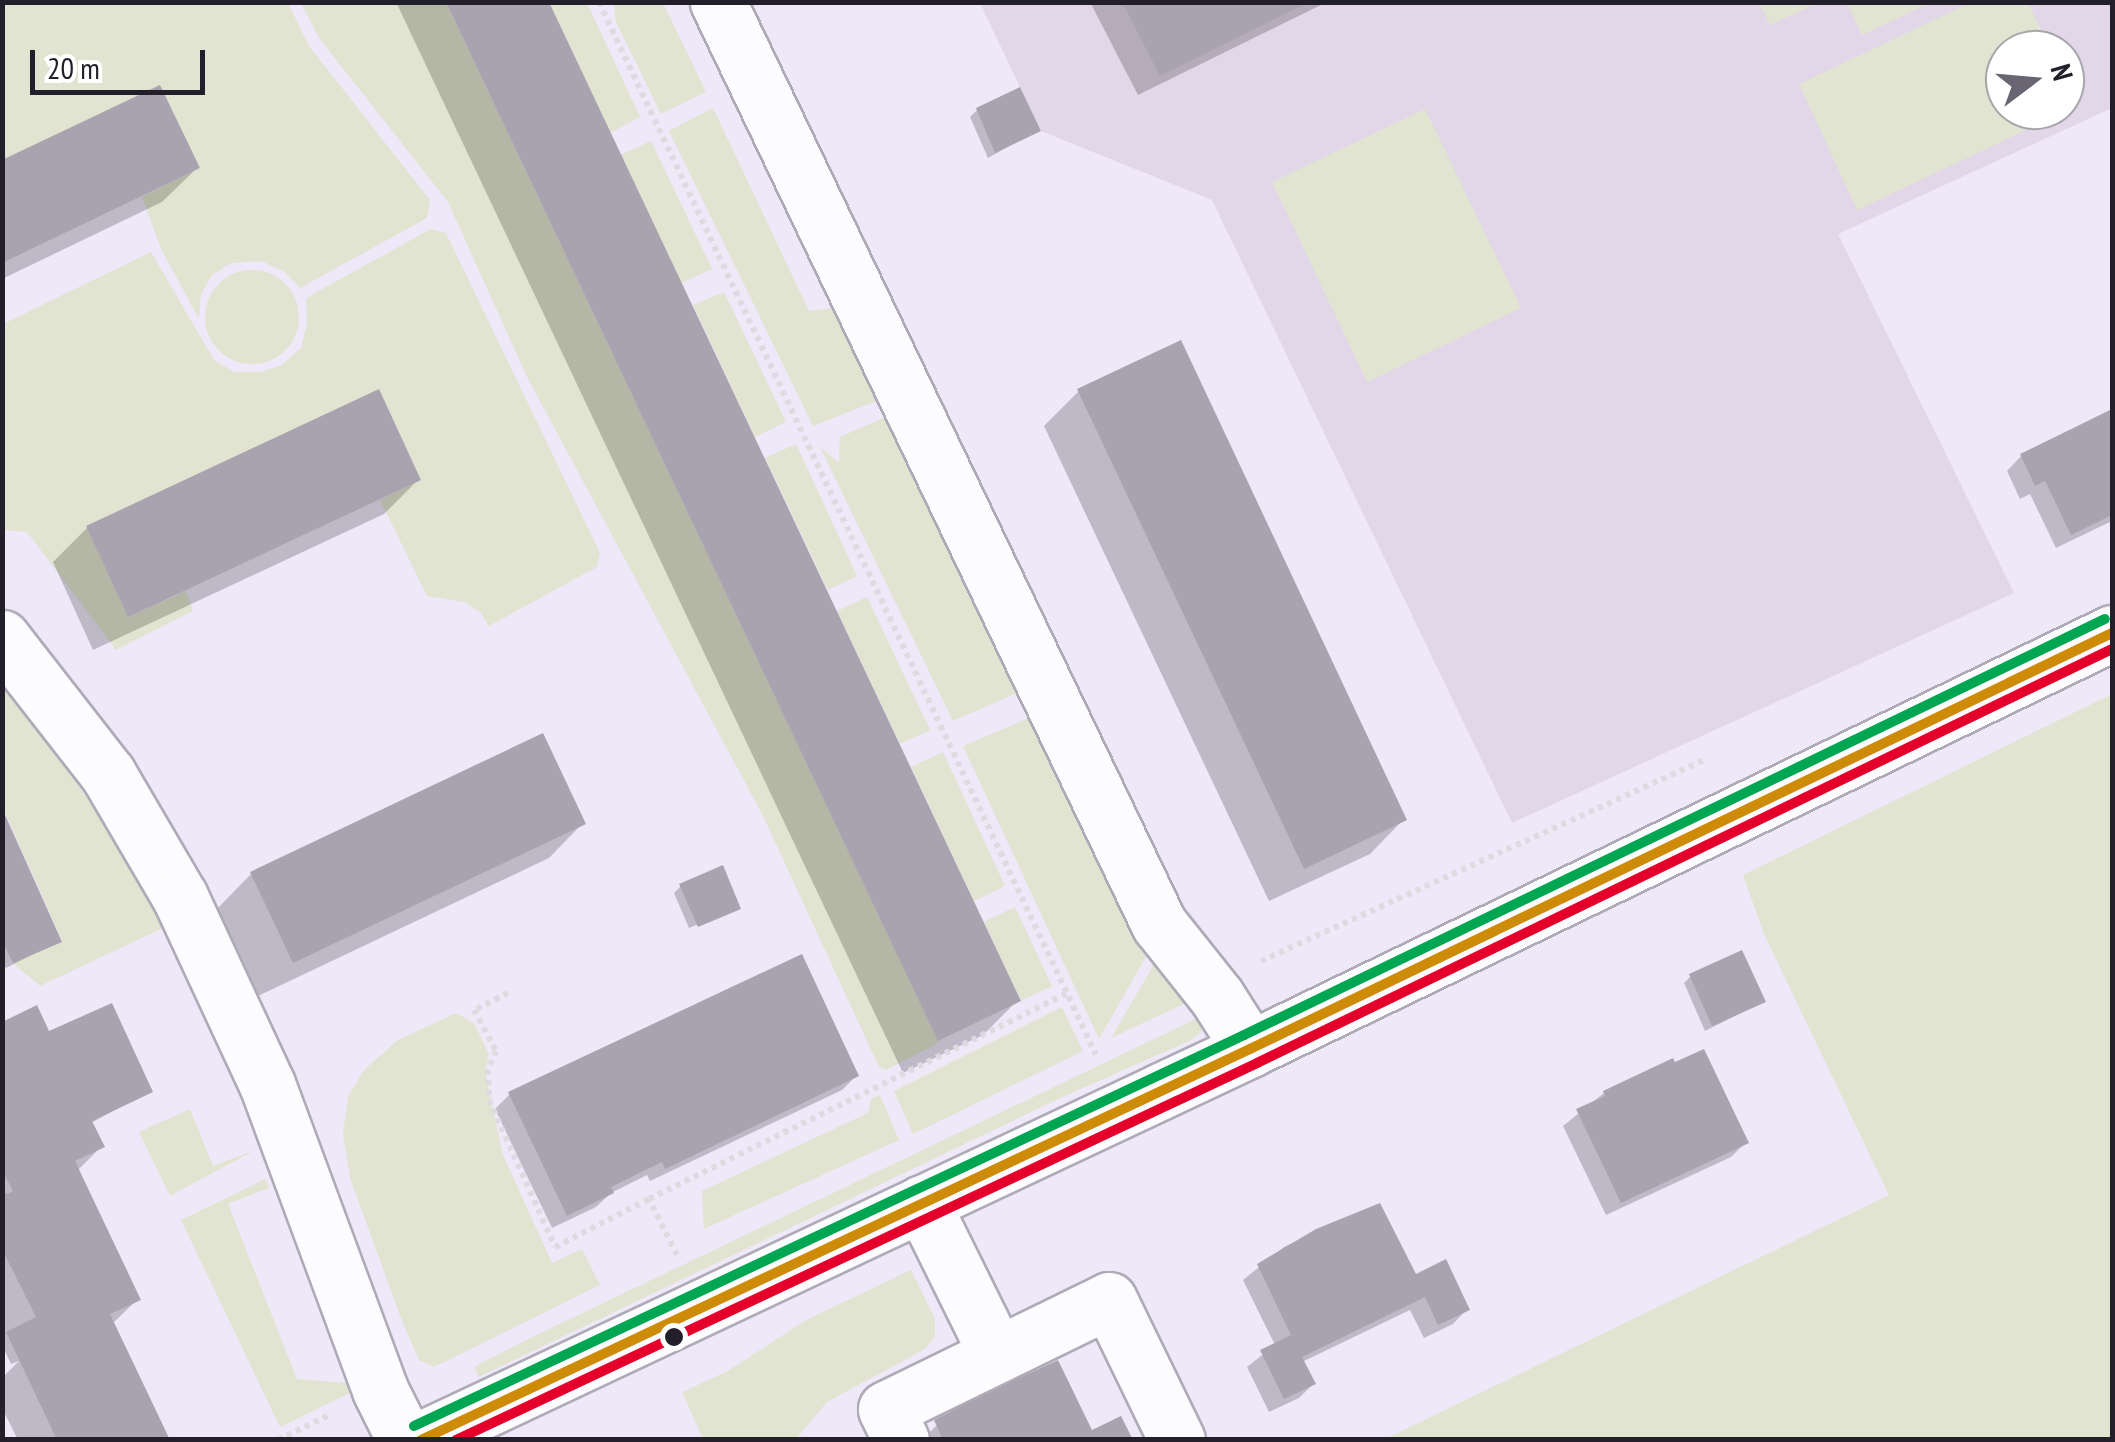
<!DOCTYPE html>
<style>
body{margin:0}
#map{position:relative;width:2115px;height:1442px;overflow:hidden;background:#eee8f9;font-family:"PT Sans Narrow",sans-serif}
div>[style]{position:absolute}
.education>*{inset:0;background:#e2d7e8}
.green>*{inset:0;background:#e1e4d0}
.round{border-radius:50%}
.shadow>*{inset:0;background:#0003}
.building>*{inset:0;background:#a9a3b0}
.path>*{height:6px;margin-top:-3px;transform-origin:0;background:repeating-linear-gradient(90deg,#dddbe0 0 5px,transparent 0 10px)}
.roads{filter:drop-shadow(2px 0 #afaab8) drop-shadow(-2px 0 #afaab8) drop-shadow(0 2px #afaab8) drop-shadow(0 -2px #afaab8)}
.minor>*{height:55px;margin:-27.5px;padding:0 27.5px;transform-origin:27.5px;border-radius:27.5px;background:#fcfcfe}
.bus-1>*{height:10px;margin:-5px;padding:0 5px;transform-origin:5px;border-radius:5px;background:#cd8b08}
.bus-2>*{height:10px;margin:-5px;padding:0 5px;transform-origin:5px;border-radius:5px;background:#e4002b}
.bus-3>*{height:10px;margin:-5px;padding:0 5px;transform-origin:5px;border-radius:5px;background:#00a651}
.dots>*{width:28px;height:28px;translate:-50% -50%;box-sizing:border-box;border:5px solid #fff;border-radius:50%}
span{translate:-50% -50%;white-space:nowrap;text-align:center;line-height:1.15;-webkit-text-stroke:10px #fff;paint-order:stroke}
.frame{position:absolute;inset:0;border:5px solid #231f2a;pointer-events:none}
.north{position:absolute;left:1985px;top:30px;width:100px;height:100px;box-sizing:border-box;background:#fff;border:2px solid #a7a5aa;border-radius:50%;rotate:74deg;font-size:28px;font-weight:700;line-height:40px;text-align:center;color:#231f2a}
.north::after{content:'';display:block;margin:auto;width:35px;height:45px;background:#6a6572;clip-path:polygon(50% 0,100% 100%,50% 72%,0 100%)}
.scale{position:absolute;left:30px;top:50px;width:175px;height:45px;box-sizing:border-box;border:5px solid #231f2a;border-top:0;padding-left:12px;font-size:30px;line-height:35px;white-space:nowrap;color:#231f2a;-webkit-text-stroke:8px #fff;paint-order:stroke}
</style>
<div id="map">
<div class="education">
<i style="clip-path:polygon(evenodd,980px 3px,2112px 3px,2112px 108px,1838px 234px,2014px 593px,1512px 823px,1212px 200px,1041px 131px,980px 3px,2005px 50px,2065px 50px,2065px 110px,2005px 110px,2005px 50px)"></i>
</div>
<div class="green">
<i style="clip-path:polygon(1972px 2px,2028px 3px,2051px 50px,2005px 50px,2005px 110px,2065px 110px,2065px 80px,2077px 106px,1857px 210px,1799px 84px)"></i>
<i style="clip-path:polygon(3px 3px,288px 3px,309px 46px,430px 200px,427px 218px,300px 288px,284px 271px,261px 261px,231px 263px,212px 275px,201px 294px,199px 319px,161px 249px,142px 197px,200px 168px,3px 160px)"></i>
<i style="clip-path:polygon(301px 3px,446px 3px,938px 1041px,933px 1046px,886px 1070px,879px 1067px,763px 816px,527px 377px,448px 202px,319px 38px)"></i>
<i style="clip-path:polygon(549px 3px,587px 3px,640px 117px,610px 133px)"></i>
<i style="clip-path:polygon(614px 3px,663px 3px,706px 92px,661px 114px,616px 22px)"></i>
<i style="clip-path:polygon(1759px 3px,1818px 3px,1770px 25px)"></i>
<i style="clip-path:polygon(1847px 3px,1930px 3px,1862px 35px)"></i>
<i style="clip-path:polygon(713px 108px,809px 311px,835px 308px,877px 401px,813px 426px,669px 131px)"></i>
<i style="clip-path:polygon(1425px 109px,1521px 308px,1367px 382px,1272px 182px)"></i>
<i style="clip-path:polygon(651px 141px,712px 269px,681px 283px,620px 155px)"></i>
<i style="clip-path:polygon(431px 229px,446px 233px,600px 553px,597px 567px,489px 626px,480px 612px,464px 602px,427px 596px,380px 500px,421px 480px,379px 390px,86px 526px,128px 617px,186px 591px,193px 611px,116px 650px,27px 532px,3px 530px,3px 324px,151px 252px,214px 360px,234px 372px,261px 372px,282px 365px,301px 348px,307px 324px,306px 298px)"></i>
<i class="round" style="left:205px;top:270px;width:94px;height:94px"></i>
<i style="clip-path:polygon(724px 292px,786px 422px,755px 437px,693px 305px)"></i>
<i style="clip-path:polygon(885px 417px,1017px 693px,953px 721px,820px 447px,839px 463px,840px 437px)"></i>
<i style="clip-path:polygon(796px 444px,857px 576px,828px 590px,765px 458px)"></i>
<i style="clip-path:polygon(867px 597px,930px 730px,900px 744px,837px 611px)"></i>
<i style="clip-path:polygon(2px 680px,113px 834px,165px 927px,40px 986px,13px 963px,62px 941px,3px 808px)"></i>
<i style="clip-path:polygon(2112px 694px,2112px 1439px,1385px 1439px,1889px 1195px,1764px 934px,1743px 875px)"></i>
<i style="clip-path:polygon(1029px 718px,1126px 924px,1148px 953px,1099px 1039px,963px 746px)"></i>
<i style="clip-path:polygon(943px 752px,1005px 886px,974px 901px,911px 767px)"></i>
<i style="clip-path:polygon(1015px 907px,1052px 986px,1021px 1001px,984px 922px)"></i>
<i style="clip-path:polygon(1156px 961px,1190px 1001px,1111px 1038px)"></i>
<i style="clip-path:polygon(1062px 1007px,1083px 1051px,913px 1134px,894px 1091px)"></i>
<i style="clip-path:polygon(456px 1013px,474px 1023px,489px 1054px,485px 1071px,503px 1155px,552px 1263px,582px 1249px,600px 1285px,434px 1367px,419px 1360px,402px 1321px,350px 1178px,343px 1135px,348px 1096px,365px 1069px,398px 1040px)"></i>
<i style="clip-path:polygon(1202px 1016px,1201px 1033px,1191px 1040px,1056px 1100px,479px 1377px,474px 1367px,522px 1342px)"></i>
<i style="clip-path:polygon(880px 1095px,899px 1140px,704px 1229px,702px 1191px,868px 1113px,871px 1099px)"></i>
<i style="clip-path:polygon(190px 1109px,213px 1166px,255px 1150px,170px 1196px,139px 1132px)"></i>
<i style="clip-path:polygon(265px 1179px,269px 1188px,228px 1204px,297px 1379px,348px 1383px,352px 1392px,280px 1427px,181px 1220px)"></i>
<i style="clip-path:polygon(911px 1270px,935px 1319px,935px 1336px,925px 1349px,827px 1402px,796px 1439px,703px 1439px,682px 1392px,728px 1371px,806px 1320px)"></i>
</div>
<div class="shadow">
<i style="clip-path:polygon(396px 2px,546px 2px,1018px 1000px,983px 1035px,903px 1073px)"></i>
<i style="clip-path:polygon(1090px 2px,1327px 2px,1138px 95px)"></i>
<i style="clip-path:polygon(977px 110px,1038px 130px,988px 158px,970px 117px)"></i>
<i style="clip-path:polygon(2px 163px,197px 168px,162px 202px,2px 279px)"></i>
<i style="clip-path:polygon(1079px 391px,1404px 819px,1370px 854px,1269px 901px,1044px 426px)"></i>
<i style="clip-path:polygon(2112px 411px,2112px 521px,2056px 548px,2030px 494px,2020px 499px,2007px 471px,2021px 456px)"></i>
<i style="clip-path:polygon(418px 480px,384px 514px,93px 650px,53px 562px,87px 528px)"></i>
<i style="clip-path:polygon(2px 815px,59px 941px,6px 968px,2px 961px)"></i>
<i style="clip-path:polygon(583px 823px,549px 858px,258px 996px,217px 909px,251px 874px)"></i>
<i style="clip-path:polygon(681px 886px,738px 908px,689px 928px,674px 893px)"></i>
<i style="clip-path:polygon(1691px 976px,1763px 1002px,1705px 1031px,1684px 983px)"></i>
<i style="clip-path:polygon(2px 1025px,48px 1035px,150px 1091px,91px 1123px,102px 1146px,77px 1171px,138px 1299px,112px 1324px,167px 1440px,18px 1440px,2px 1408px,2px 1378px,19px 1361px,11px 1364px,2px 1345px)"></i>
<i style="clip-path:polygon(856px 1076px,842px 1090px,650px 1181px,647px 1175px,611px 1193px,596px 1207px,552px 1228px,495px 1109px,510px 1094px)"></i>
<i style="clip-path:polygon(1604px 1093px,1746px 1142px,1731px 1157px,1606px 1215px,1563px 1126px)"></i>
<i style="clip-path:polygon(1379px 1206px,1415px 1278px,1467px 1309px,1453px 1324px,1424px 1338px,1410px 1310px,1302px 1362px,1313px 1384px,1299px 1398px,1269px 1412px,1247px 1367px,1275px 1345px,1243px 1280px,1284px 1247px)"></i>
<i style="clip-path:polygon(960px 1402px,1091px 1435px,1130px 1440px,922px 1440px)"></i>
</div>
<div class="building">
<i style="clip-path:polygon(446px 2px,549px 2px,1021px 1001px,938px 1041px)"></i>
<i style="clip-path:polygon(1122px 2px,1309px 2px,1160px 76px)"></i>
<i style="clip-path:polygon(160px 85px,200px 168px,2px 263px,2px 160px)"></i>
<i style="clip-path:polygon(1020px 87px,1041px 131px,995px 153px,976px 108px)"></i>
<i style="clip-path:polygon(1181px 340px,1407px 820px,1304px 869px,1077px 389px)"></i>
<i style="clip-path:polygon(379px 389px,421px 480px,128px 617px,86px 526px)"></i>
<i style="clip-path:polygon(2112px 409px,2112px 515px,2071px 535px,2045px 481px,2035px 486px,2020px 454px)"></i>
<i style="clip-path:polygon(543px 733px,586px 824px,293px 963px,250px 872px)"></i>
<i style="clip-path:polygon(2px 808px,62px 942px,13px 963px,2px 940px)"></i>
<i style="clip-path:polygon(723px 865px,741px 909px,698px 927px,679px 884px)"></i>
<i style="clip-path:polygon(1742px 950px,1766px 1002px,1712px 1026px,1689px 974px)"></i>
<i style="clip-path:polygon(802px 954px,859px 1076px,665px 1169px,662px 1162px,611px 1187px,614px 1193px,567px 1216px,508px 1092px)"></i>
<i style="clip-path:polygon(112px 1003px,153px 1092px,92px 1121px,105px 1147px,75px 1161px,141px 1300px,110px 1314px,170px 1440px,57px 1440px,6px 1332px,36px 1317px,2px 1249px,2px 1196px,13px 1191px,2px 1170px,2px 1022px,37px 1005px,49px 1031px)"></i>
<i style="clip-path:polygon(1704px 1049px,1749px 1143px,1621px 1203px,1576px 1109px,1605px 1096px,1603px 1091px,1673px 1058px,1675px 1062px)"></i>
<i style="clip-path:polygon(1380px 1203px,1416px 1274px,1446px 1259px,1470px 1310px,1438px 1325px,1425px 1297px,1302px 1357px,1316px 1384px,1284px 1399px,1260px 1350px,1291px 1335px,1257px 1264px,1316px 1229px)"></i>
<i style="clip-path:polygon(1058px 1360px,1092px 1430px,1121px 1416px,1133px 1440px,943px 1440px,934px 1420px,962px 1406px,959px 1399px,1026px 1367px,1030px 1373px)"></i>
</div>
<div class="path">
<i style="left:599px;top:2px;width:1164px;rotate:64.73deg"></i>
<i style="left:1261px;top:961px;width:487px;rotate:-24.4deg"></i>
<i style="left:508px;top:993px;width:38px;rotate:153deg"></i>
<i style="left:474px;top:1010px;width:47px;rotate:61.8deg"></i>
<i style="left:496px;top:1051px;width:21px;rotate:113deg"></i>
<i style="left:488px;top:1070px;width:30px;rotate:88deg"></i>
<i style="left:489px;top:1100px;width:161px;rotate:65.8deg"></i>
<i style="left:555px;top:1247px;width:106px;rotate:-27.1deg"></i>
<i style="left:677px;top:1255px;width:63px;rotate:-116.6deg"></i>
<i style="left:649px;top:1199px;width:465px;rotate:-26.2deg"></i>
<i style="left:278px;top:1440px;width:59px;rotate:-26.1deg"></i>
</div>
<div class="roads">
<div class="minor">
<i style="left:718px;top:2px;width:1022px;rotate:64.44deg"></i>
<i style="left:1159px;top:924px;width:93px;rotate:51.5deg"></i>
<i style="left:1217px;top:997px;width:62px;rotate:57.6deg"></i>
<i style="left:2px;top:638px;width:172px;rotate:52.1deg"></i>
<i style="left:108px;top:774px;width:143px;rotate:59.7deg"></i>
<i style="left:180px;top:897px;width:206px;rotate:65.1deg"></i>
<i style="left:267px;top:1084px;width:326px;rotate:69.7deg"></i>
<i style="left:380px;top:1390px;width:56px;rotate:63.4deg"></i>
<i style="left:922px;top:1203px;width:169px;rotate:63.7deg"></i>
<i style="left:420px;top:1440px;width:917px;rotate:-25.22deg"></i>
<i style="left:1250px;top:1049px;width:957px;rotate:-25.76deg"></i>
<i style="left:901px;top:1440px;width:34px;rotate:-116deg"></i>
<i style="left:886px;top:1409px;width:248px;rotate:-26deg"></i>
<i style="left:1109px;top:1300px;width:156px;rotate:64.1deg"></i>
</div>
</div>
<div class="bus-1">
<i style="left:421px;top:1440px;width:917px;rotate:-25.25deg"></i>
<i style="left:1250px;top:1049px;width:957px;rotate:-25.76deg"></i>
</div>
<div class="bus-2">
<i style="left:456px;top:1440px;width:885px;rotate:-25.2deg"></i>
<i style="left:1257px;top:1063px;width:950px;rotate:-25.84deg"></i>
</div>
<div class="bus-3">
<i style="left:414px;top:1426px;width:917px;rotate:-25.22deg"></i>
<i style="left:1244px;top:1035px;width:956px;rotate:-25.79deg"></i>
</div>
<div class="dots">
<i style="left:674px;top:1337px;background:#231f2a"></i>
</div>
<div class="frame"></div>
<div class="north">N</div>
<div class="scale">20 m</div>
</div>
